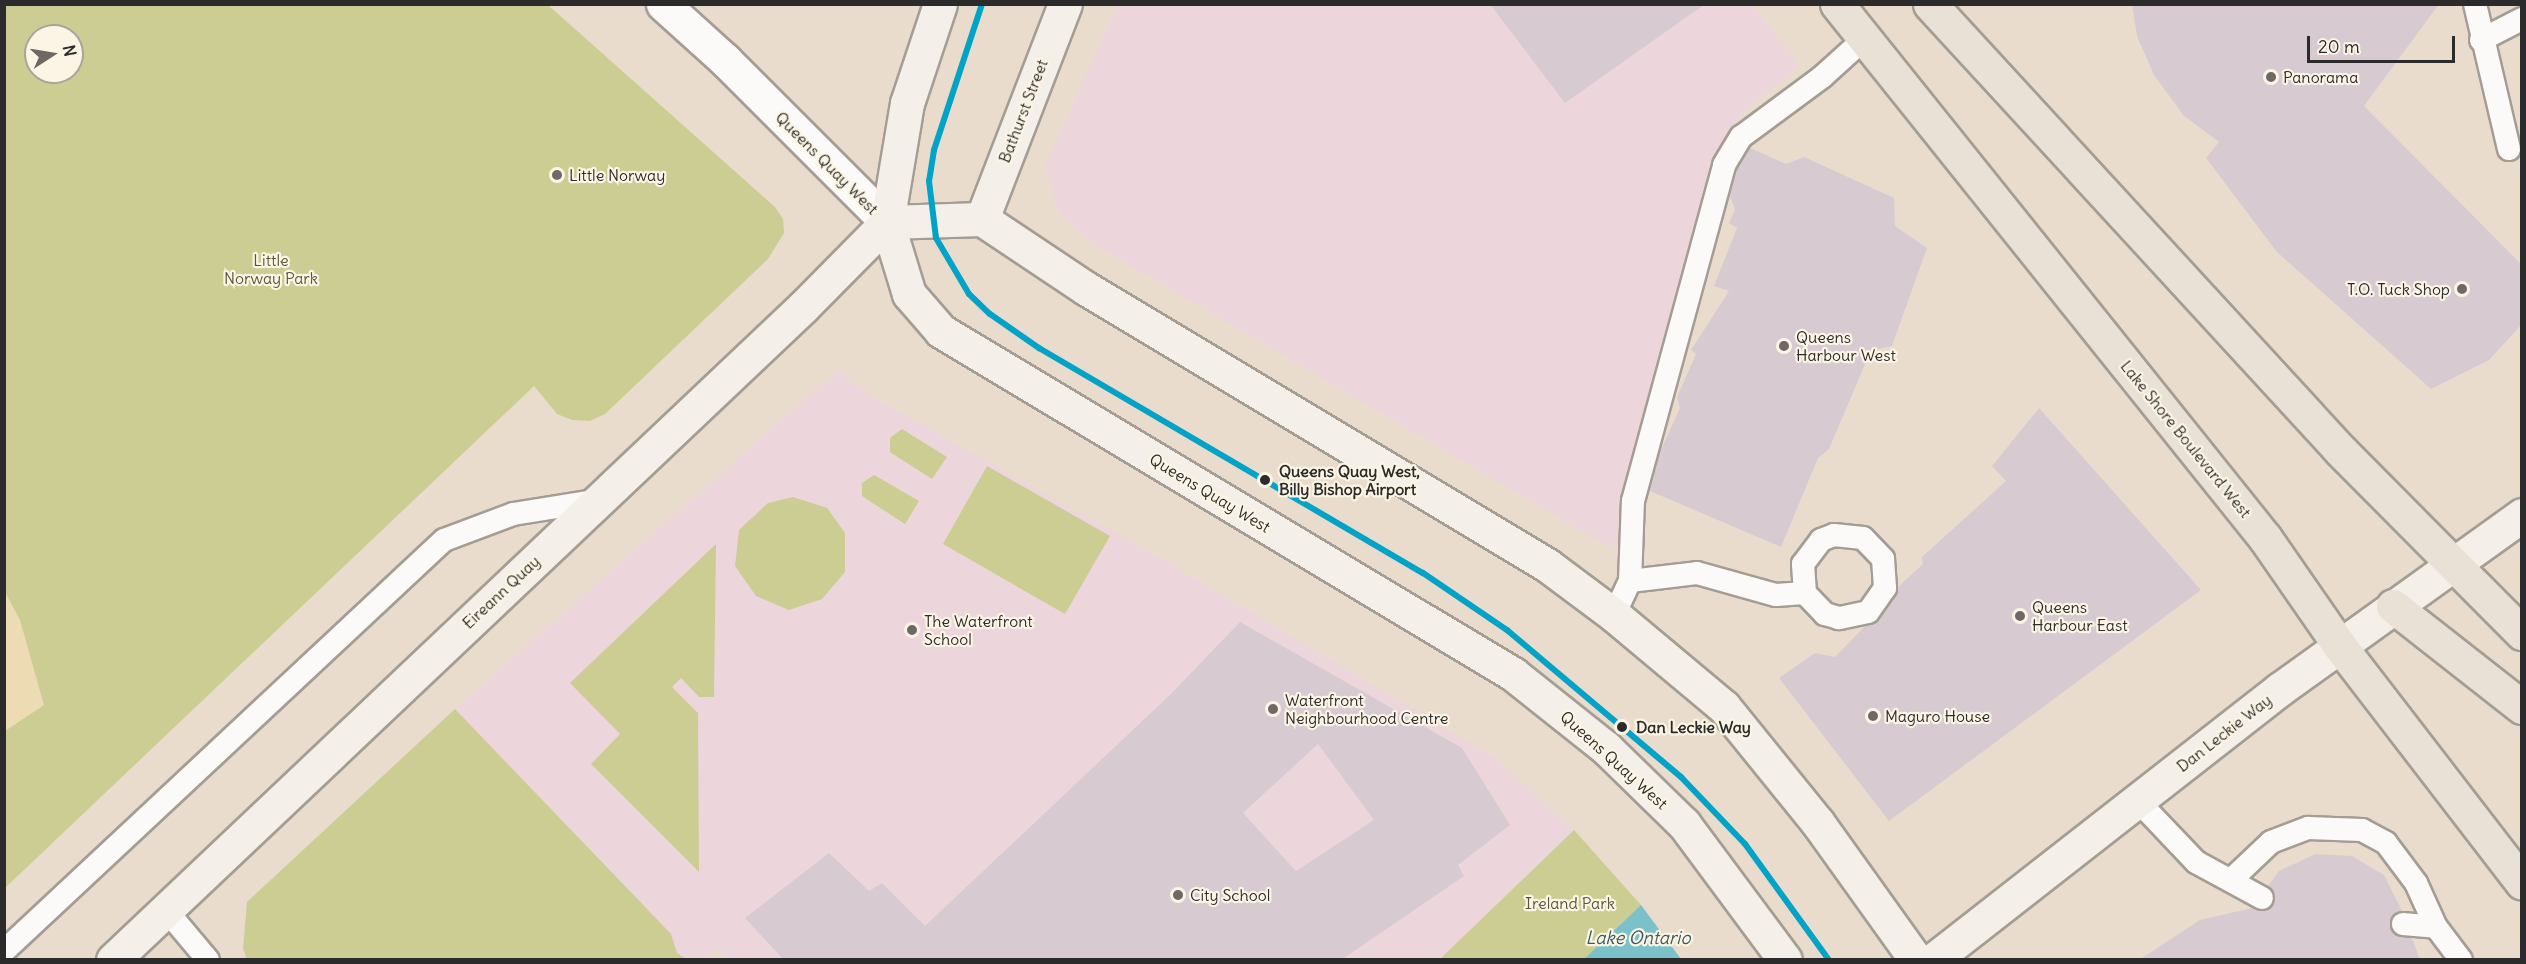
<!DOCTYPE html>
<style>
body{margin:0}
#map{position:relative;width:2526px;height:964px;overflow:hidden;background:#e9dccd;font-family:Delius,sans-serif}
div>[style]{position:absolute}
.built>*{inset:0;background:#ecd5db}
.green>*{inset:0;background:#cbcd93}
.sand>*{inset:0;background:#ecdbb3}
.water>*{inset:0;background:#7ac1c9}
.building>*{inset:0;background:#d7cbd1}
.roads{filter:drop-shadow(2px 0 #a49d94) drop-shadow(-2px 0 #a49d94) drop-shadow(0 2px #a49d94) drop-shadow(0 -2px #a49d94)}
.lane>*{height:22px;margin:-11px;padding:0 11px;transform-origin:11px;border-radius:11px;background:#fcfaf8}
.street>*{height:33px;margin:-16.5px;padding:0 16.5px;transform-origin:16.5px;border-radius:16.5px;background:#fcfaf8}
.secondary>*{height:33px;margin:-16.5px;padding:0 16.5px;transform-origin:16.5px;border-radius:16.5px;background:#f4f0e9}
.highway>*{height:33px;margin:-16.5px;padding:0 16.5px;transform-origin:16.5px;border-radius:16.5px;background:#e9e1d5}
.tram-1>*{height:6px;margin:-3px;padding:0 3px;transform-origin:3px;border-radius:3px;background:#02a3c6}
.dots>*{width:16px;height:16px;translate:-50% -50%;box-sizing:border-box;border:3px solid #fcf5e5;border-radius:50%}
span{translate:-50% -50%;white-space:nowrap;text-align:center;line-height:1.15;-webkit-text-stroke:4.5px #fcf5e5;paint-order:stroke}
.poi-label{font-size:16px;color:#2b2b2b}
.left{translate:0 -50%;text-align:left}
.right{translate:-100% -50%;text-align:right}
.street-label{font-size:16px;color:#2b2b2b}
.park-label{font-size:16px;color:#54583c}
.stop-label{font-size:16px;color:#2b2b2b;font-weight:700}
.water-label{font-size:18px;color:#365c62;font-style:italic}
.frame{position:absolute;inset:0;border:6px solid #2b2b2b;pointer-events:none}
.north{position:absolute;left:24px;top:24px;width:60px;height:60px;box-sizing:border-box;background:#fcf5e5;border:2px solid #a8a49b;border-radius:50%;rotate:78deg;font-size:16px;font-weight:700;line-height:24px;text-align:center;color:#2b2b2b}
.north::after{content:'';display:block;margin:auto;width:21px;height:27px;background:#6e6964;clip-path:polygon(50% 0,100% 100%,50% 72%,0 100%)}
.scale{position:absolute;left:2307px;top:36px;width:148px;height:27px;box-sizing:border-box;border:3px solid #2b2b2b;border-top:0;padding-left:8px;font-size:18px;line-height:21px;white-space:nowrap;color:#2b2b2b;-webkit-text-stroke:4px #fcf5e5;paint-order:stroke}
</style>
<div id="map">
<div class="built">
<i style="clip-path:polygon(1117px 5px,1752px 5px,1800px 65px,1745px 110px,1716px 155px,1612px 549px,1092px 243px,1059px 213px,1045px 166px)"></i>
<i style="clip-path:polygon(838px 370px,874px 398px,1150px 552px,1497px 759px,1574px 830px,1439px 959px,728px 960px,715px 948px,704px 960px,247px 960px,243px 949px,247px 902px,455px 709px)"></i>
</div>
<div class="green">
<i style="clip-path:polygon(evenodd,5px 5px,548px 5px,775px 207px,783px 219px,784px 233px,768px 259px,605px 414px,590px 421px,572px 420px,557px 414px,534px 386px,5px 888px,5px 5px,36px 36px,72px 36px,72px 72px,36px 72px,36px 36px)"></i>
<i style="clip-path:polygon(902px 429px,947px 457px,932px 479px,890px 452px,890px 438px)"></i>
<i style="clip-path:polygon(987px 466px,1110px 536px,1065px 614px,943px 544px)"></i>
<i style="clip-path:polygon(874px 475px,919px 501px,905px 524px,862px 496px,862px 483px)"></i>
<i style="clip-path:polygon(793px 497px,827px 508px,845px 533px,845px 572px,822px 599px,789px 610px,756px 596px,735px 566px,739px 530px,768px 503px)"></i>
<i style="clip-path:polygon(716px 544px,714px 697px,699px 697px,681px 678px,672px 687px,698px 713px,699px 872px,591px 764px,620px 734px,570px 683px)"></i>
<i style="clip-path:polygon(455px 709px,671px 934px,677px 953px,686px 959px,247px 959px,243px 949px,247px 902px)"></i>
<i style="clip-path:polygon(1574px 830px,1641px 905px,1584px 959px,1439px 960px)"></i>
</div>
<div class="sand">
<i style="clip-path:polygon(4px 590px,20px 620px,44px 705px,5px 731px)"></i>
</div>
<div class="water">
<i style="clip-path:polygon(1641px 905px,1681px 959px,1584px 959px)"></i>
</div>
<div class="building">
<i style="clip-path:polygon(1490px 4px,1705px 4px,1565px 103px)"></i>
<i style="clip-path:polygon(2132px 4px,2439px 4px,2364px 106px,2522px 265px,2522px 324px,2489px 360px,2431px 389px,2277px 252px,2206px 158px,2219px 142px,2184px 116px,2154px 75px,2137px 36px)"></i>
<i style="clip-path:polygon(1750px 148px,1786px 164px,1804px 157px,1894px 198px,1895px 226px,1927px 248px,1892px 346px,1871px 350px,1829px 449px,1818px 458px,1781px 547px,1650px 491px,1660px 452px,1680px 408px,1677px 397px,1696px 354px,1691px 350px,1729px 291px,1714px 286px,1737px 228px,1729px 223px,1735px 210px,1730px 196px,1737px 170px)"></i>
<i style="clip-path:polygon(2039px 408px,2201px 590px,1889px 821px,1779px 678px,1815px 653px,1835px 657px,1865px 626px,1879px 620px,1898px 587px,1923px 564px,1922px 557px,2006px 481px,1992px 466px)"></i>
<i style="clip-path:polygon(evenodd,1240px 622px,1462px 748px,1510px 825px,1458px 865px,1464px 876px,1341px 960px,784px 960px,745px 918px,829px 853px,869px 891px,882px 883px,925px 926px,1171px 694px,1240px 622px,1318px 744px,1374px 820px,1296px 871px,1243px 813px,1318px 744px)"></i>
<i style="clip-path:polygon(2315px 854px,2352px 856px,2384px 875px,2402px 911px,2392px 917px,2391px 929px,2396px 935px,2412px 938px,2420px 960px,2139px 960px,2200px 920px,2252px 908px,2268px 910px,2275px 897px,2268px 886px,2279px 871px)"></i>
</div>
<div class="roads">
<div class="lane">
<i style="left:2475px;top:4px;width:149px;rotate:76.8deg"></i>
<i style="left:2481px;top:40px;width:46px;rotate:-27.1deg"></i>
<i style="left:1630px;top:581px;width:80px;rotate:-87.9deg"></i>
<i style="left:1633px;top:501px;width:348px;rotate:-74.8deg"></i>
<i style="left:1724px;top:165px;width:33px;rotate:-59deg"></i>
<i style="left:1741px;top:137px;width:101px;rotate:-36.5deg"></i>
<i style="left:1822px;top:77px;width:55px;rotate:-42.1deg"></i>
<i style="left:1614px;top:615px;width:38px;rotate:-65deg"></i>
<i style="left:1630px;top:581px;width:67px;rotate:-6.8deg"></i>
<i style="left:1697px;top:573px;width:82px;rotate:15.6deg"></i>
<i style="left:1776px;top:595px;width:29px;rotate:-4deg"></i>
<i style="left:1805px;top:593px;width:29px;rotate:-94deg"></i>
<i style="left:1803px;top:564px;width:30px;rotate:-53deg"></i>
<i style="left:1821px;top:540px;width:14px;rotate:-21deg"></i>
<i style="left:1834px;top:535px;width:29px;rotate:6deg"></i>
<i style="left:1863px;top:538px;width:29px;rotate:46deg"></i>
<i style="left:1883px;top:559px;width:29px;rotate:86deg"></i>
<i style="left:1885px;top:588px;width:29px;rotate:125deg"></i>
<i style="left:1868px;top:612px;width:30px;rotate:168deg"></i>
<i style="left:1839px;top:618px;width:15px;rotate:-164deg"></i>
<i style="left:1825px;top:614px;width:29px;rotate:-134deg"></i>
<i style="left:2138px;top:801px;width:84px;rotate:46.4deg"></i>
<i style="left:2196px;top:862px;width:75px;rotate:28.6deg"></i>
<i style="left:2231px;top:880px;width:55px;rotate:-43.5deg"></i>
<i style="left:2271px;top:842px;width:40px;rotate:-21deg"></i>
<i style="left:2308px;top:828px;width:54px;rotate:2.1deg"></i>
<i style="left:2362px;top:830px;width:27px;rotate:28deg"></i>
<i style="left:2386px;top:843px;width:50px;rotate:53.1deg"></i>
<i style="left:2416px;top:883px;width:48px;rotate:65.6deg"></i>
<i style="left:166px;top:910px;width:65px;rotate:50deg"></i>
<i style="left:2403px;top:924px;width:33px;rotate:5deg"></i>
<i style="left:2436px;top:927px;width:41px;rotate:52.9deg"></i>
<i style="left:4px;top:951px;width:602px;rotate:-43.05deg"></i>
<i style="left:444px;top:540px;width:74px;rotate:-20.6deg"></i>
<i style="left:513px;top:514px;width:88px;rotate:-9.1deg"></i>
</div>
<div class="street">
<i style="left:663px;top:4px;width:84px;rotate:42.1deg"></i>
<i style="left:725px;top:60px;width:229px;rotate:45deg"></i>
</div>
<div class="secondary">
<i style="left:940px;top:4px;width:104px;rotate:108.4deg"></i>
<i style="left:907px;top:103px;width:121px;rotate:99.5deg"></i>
<i style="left:887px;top:222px;width:75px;rotate:73deg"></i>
<i style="left:909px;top:294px;width:49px;rotate:49.1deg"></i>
<i style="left:941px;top:331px;width:667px;rotate:30.95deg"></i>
<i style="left:1513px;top:674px;width:119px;rotate:38.5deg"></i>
<i style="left:1606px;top:748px;width:109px;rotate:44.3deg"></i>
<i style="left:1684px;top:824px;width:169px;rotate:53.4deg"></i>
<i style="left:982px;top:219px;width:126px;rotate:33.7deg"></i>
<i style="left:1087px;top:289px;width:536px;rotate:30.96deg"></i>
<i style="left:1547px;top:565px;width:84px;rotate:36.7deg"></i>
<i style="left:1614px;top:615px;width:143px;rotate:39.9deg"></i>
<i style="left:1724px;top:707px;width:149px;rotate:51deg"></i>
<i style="left:1818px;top:823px;width:168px;rotate:54.4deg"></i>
<i style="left:982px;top:219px;width:230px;rotate:-68.9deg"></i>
<i style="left:887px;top:222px;width:95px;rotate:-1.8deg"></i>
<i style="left:113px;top:960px;width:950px;rotate:-43.42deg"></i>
<i style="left:803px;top:307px;width:120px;rotate:-45.3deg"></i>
<i style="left:1933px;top:960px;width:440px;rotate:-38deg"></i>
<i style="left:2280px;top:689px;width:298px;rotate:-35.7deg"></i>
</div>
<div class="highway">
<i style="left:1837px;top:4px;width:684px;rotate:51.29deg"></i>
<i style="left:2265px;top:538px;width:130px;rotate:55.3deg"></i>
<i style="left:2339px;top:645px;width:300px;rotate:52.4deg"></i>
<i style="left:1930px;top:4px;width:607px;rotate:47.4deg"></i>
<i style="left:2341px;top:451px;width:257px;rotate:45.2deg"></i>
<i style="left:2393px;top:606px;width:164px;rotate:38.1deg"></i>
</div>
</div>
<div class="tram-1">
<i style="left:982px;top:4px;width:154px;rotate:108.2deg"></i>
<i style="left:934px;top:150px;width:31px;rotate:99deg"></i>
<i style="left:929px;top:181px;width:57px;rotate:83deg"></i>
<i style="left:936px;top:238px;width:65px;rotate:59.5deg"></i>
<i style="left:969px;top:294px;width:29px;rotate:44deg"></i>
<i style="left:990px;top:314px;width:60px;rotate:34.8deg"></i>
<i style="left:1039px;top:348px;width:445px;rotate:30.4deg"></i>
<i style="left:1423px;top:573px;width:102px;rotate:34.2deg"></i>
<i style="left:1507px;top:630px;width:228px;rotate:40.2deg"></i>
<i style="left:1681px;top:777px;width:93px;rotate:46.3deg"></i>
<i style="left:1745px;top:844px;width:143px;rotate:54.1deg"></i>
</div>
<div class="dots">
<i style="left:2271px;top:77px;background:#6e6964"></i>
<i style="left:557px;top:175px;background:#6e6964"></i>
<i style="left:2462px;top:289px;background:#6e6964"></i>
<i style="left:1784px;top:346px;background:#6e6964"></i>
<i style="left:1265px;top:480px;background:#2b2b2b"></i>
<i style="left:2020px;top:616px;background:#6e6964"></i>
<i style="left:912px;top:630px;background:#6e6964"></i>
<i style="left:1273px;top:709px;background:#6e6964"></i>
<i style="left:1873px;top:716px;background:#6e6964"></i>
<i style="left:1622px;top:727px;background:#2b2b2b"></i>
<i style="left:1178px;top:895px;background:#6e6964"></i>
</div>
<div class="poi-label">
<span class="left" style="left:2283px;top:77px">Panorama</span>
<span class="left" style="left:569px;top:175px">Little Norway</span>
<span class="right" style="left:2450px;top:289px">T.O. Tuck Shop</span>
<span class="left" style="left:1796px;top:346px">Queens<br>Harbour West</span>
<span class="left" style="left:2032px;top:616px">Queens<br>Harbour East</span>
<span class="left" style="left:924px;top:630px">The Waterfront<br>School</span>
<span class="left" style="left:1285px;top:709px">Waterfront<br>Neighbourhood Centre</span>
<span class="left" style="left:1885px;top:716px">Maguro House</span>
<span class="left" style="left:1190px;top:895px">City School</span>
</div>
<div class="street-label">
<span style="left:1023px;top:111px;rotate:-69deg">Bathurst Street</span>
<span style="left:827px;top:163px;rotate:45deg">Queens Quay West</span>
<span style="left:2186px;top:439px;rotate:51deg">Lake Shore Boulevard West</span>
<span style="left:1210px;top:493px;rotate:31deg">Queens Quay West</span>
<span style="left:501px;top:592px;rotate:-43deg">Eireann Quay</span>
<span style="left:2224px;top:733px;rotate:-38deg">Dan Leckie Way</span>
<span style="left:1614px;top:760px;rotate:42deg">Queens Quay West</span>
</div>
<div class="park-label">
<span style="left:271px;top:269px">Little<br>Norway Park</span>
<span style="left:1570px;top:903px">Ireland Park</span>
</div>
<div class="stop-label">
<span class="left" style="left:1279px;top:480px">Queens Quay West,<br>Billy Bishop Airport</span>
<span class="left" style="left:1636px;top:727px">Dan Leckie Way</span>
</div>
<div class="water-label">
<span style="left:1638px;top:938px">Lake Ontario</span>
</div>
<div class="frame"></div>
<div class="north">N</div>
<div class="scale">20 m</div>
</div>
